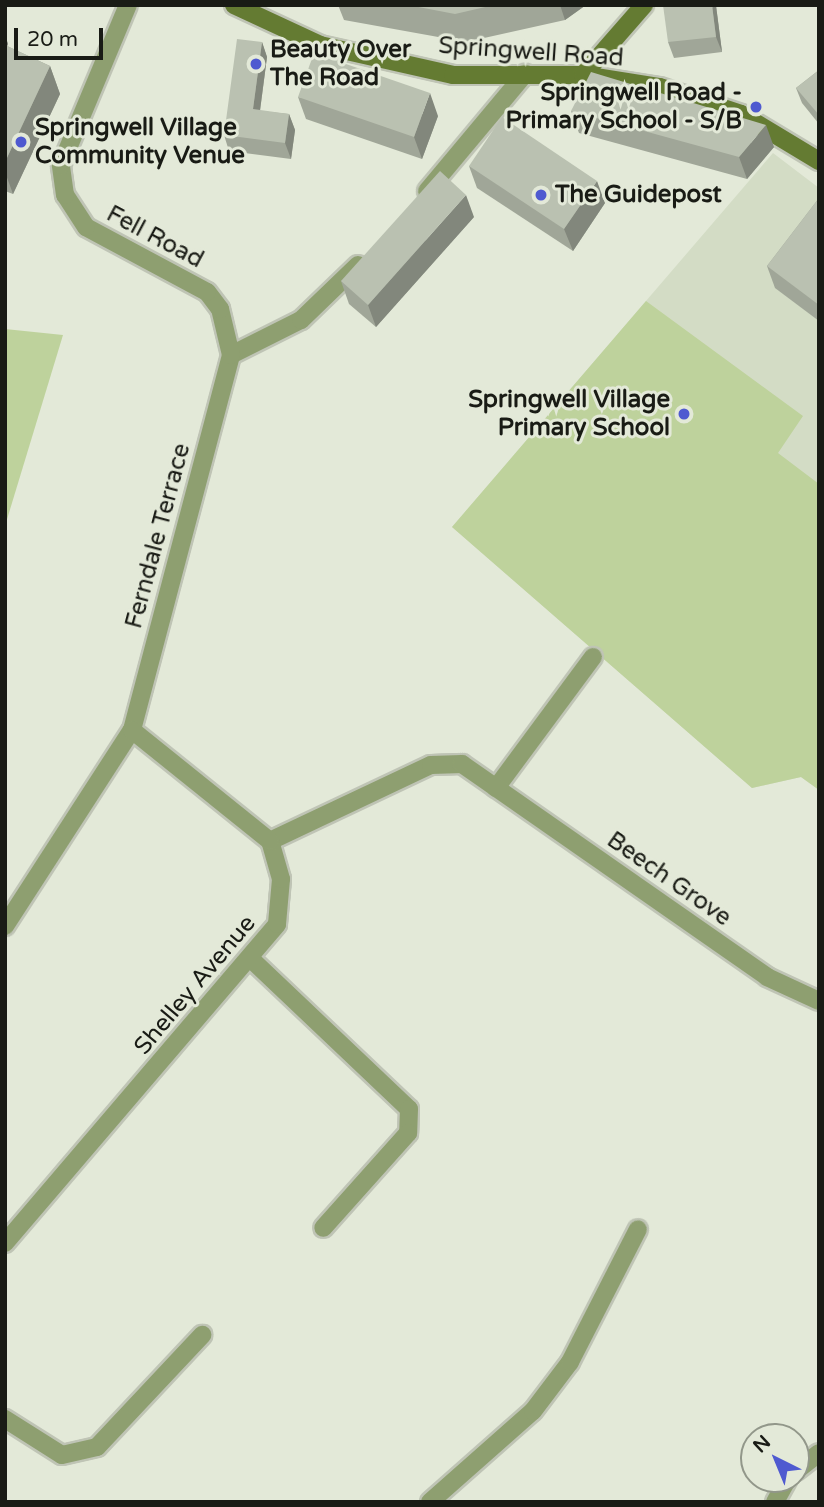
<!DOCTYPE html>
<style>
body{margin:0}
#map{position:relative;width:824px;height:1507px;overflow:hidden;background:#e3e9d8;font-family:"Varela Round",sans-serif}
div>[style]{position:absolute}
.built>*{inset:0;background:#d3dcc5}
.green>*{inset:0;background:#bed29c}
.roads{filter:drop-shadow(2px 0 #bfc4b5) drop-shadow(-2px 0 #bfc4b5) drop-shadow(0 2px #bfc4b5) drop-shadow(0 -2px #bfc4b5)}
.street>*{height:18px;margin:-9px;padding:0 9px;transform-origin:9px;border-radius:9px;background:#8e9f70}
.secondary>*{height:18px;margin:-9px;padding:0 9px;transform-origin:9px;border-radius:9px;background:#647b32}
.wall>*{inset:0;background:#a0a698}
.shaded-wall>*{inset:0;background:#82877c}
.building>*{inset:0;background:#bac1b1}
.dots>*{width:19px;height:19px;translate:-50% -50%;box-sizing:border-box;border:4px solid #e3e9d8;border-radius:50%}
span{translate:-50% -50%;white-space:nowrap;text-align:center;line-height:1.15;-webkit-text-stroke:6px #e3e9d8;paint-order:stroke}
.poi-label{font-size:24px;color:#191b15;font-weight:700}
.left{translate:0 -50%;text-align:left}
.right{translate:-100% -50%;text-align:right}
.street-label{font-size:24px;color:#191b15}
.frame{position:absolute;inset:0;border:7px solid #191b15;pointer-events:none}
.north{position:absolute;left:740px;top:1423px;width:70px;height:70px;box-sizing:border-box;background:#e3e9d8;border:2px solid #92978a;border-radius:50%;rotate:317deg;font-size:19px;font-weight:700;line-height:28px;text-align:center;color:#191b15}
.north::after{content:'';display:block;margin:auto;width:24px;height:32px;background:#4f5ad0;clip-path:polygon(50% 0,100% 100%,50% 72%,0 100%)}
.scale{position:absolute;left:14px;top:28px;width:89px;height:32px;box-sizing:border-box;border:4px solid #191b15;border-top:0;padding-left:9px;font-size:21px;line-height:24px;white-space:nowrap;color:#191b15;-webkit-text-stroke:5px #e3e9d8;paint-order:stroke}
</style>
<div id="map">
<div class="built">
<i style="clip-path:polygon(773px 153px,819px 188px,819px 790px,801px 777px,752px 788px,452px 527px)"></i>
</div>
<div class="green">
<i style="clip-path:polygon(646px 301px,803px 416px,778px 453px,819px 484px,819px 790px,801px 777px,752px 788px,452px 527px)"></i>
<i style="clip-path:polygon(5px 329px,63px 335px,5px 526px)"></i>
</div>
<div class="roads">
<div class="street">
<i style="left:427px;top:191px;width:153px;rotate:-50.1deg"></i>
<i style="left:231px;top:355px;width:78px;rotate:-26.6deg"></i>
<i style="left:301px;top:320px;width:79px;rotate:-44deg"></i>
<i style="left:496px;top:788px;width:163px;rotate:-53.5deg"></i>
<i style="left:270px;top:841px;width:178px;rotate:-25.3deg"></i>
<i style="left:431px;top:765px;width:31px;rotate:-2deg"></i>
<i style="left:462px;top:764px;width:372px;rotate:34.9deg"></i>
<i style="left:767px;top:977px;width:57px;rotate:24.8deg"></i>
<i style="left:5px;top:926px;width:234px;rotate:-57.1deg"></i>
<i style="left:132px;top:730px;width:388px;rotate:-75.2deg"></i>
<i style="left:231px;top:355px;width:47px;rotate:-103.4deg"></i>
<i style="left:220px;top:309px;width:21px;rotate:-127deg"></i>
<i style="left:207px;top:292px;width:137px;rotate:-151.8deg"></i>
<i style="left:86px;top:227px;width:38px;rotate:-123deg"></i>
<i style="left:65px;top:195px;width:30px;rotate:-98deg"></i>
<i style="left:61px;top:165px;width:173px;rotate:-67.3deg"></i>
<i style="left:252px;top:960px;width:216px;rotate:43.5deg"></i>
<i style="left:409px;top:1109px;width:24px;rotate:92deg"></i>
<i style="left:408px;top:1133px;width:127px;rotate:131.8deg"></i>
<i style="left:5px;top:1243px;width:419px;rotate:-49.5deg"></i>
<i style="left:277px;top:924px;width:45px;rotate:-84.9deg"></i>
<i style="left:281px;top:879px;width:40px;rotate:-106deg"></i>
<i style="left:270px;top:841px;width:177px;rotate:-141.2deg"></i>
<i style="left:5px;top:1419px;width:67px;rotate:32.3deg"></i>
<i style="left:62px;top:1455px;width:36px;rotate:-13deg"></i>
<i style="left:97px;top:1447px;width:154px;rotate:-46.8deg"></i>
<i style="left:796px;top:1471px;width:29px;rotate:-38deg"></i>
<i style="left:430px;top:1502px;width:137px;rotate:-41.5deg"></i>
<i style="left:533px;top:1411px;width:61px;rotate:-52.9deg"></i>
<i style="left:570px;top:1362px;width:149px;rotate:-62.9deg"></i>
<i style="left:775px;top:1502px;width:26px;rotate:-61deg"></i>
</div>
<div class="secondary">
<i style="left:234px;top:5px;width:95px;rotate:24.9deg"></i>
<i style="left:320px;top:45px;width:136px;rotate:12.7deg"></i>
<i style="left:453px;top:75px;width:130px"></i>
<i style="left:583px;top:75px;width:78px;rotate:8.9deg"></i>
<i style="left:660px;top:87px;width:85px;rotate:18.4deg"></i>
<i style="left:741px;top:114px;width:91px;rotate:31.1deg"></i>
<i style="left:583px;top:75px;width:93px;rotate:-48.9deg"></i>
</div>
</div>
<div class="wall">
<i style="clip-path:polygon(338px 5px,586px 5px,565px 20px,466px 42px,344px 20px)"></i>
<i style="clip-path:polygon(716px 5px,722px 52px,674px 58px,668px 42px)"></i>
<i style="clip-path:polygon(5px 35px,8px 44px,7px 46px,50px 66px,60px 94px,13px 194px,5px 191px)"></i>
<i style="clip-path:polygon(262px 42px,267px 57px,260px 111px,289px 114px,295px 130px,291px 159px,229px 151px,224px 135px)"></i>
<i style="clip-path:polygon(819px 70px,819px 124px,802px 103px,796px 88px)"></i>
<i style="clip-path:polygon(298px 97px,438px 116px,422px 159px,306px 119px)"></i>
<i style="clip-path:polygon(571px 111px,774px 147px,747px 179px,579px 133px)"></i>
<i style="clip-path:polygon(469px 166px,605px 203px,573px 251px,477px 188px)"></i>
<i style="clip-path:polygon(819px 198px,819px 321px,775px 288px,767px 266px)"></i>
<i style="clip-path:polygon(474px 217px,376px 327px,349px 304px,341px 281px)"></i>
</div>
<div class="shaded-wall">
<i style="clip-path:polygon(560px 5px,586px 5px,565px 20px)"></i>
<i style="clip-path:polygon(712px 5px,716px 6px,722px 52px,716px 37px)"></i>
<i style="clip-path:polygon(5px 35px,8px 44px,5px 51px)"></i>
<i style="clip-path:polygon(262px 42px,267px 57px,258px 125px,253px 109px)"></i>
<i style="clip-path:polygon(50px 66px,60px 94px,13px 194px,5px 172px,5px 162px)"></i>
<i style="clip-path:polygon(430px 93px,438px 116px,422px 159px,414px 137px)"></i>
<i style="clip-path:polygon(289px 114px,295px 130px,291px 159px,285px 143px)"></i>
<i style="clip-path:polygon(766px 125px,774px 147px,747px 179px,739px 157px)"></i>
<i style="clip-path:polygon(597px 181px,605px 203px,573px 251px,564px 229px)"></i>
<i style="clip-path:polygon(466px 195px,474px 217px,376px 327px,368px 305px)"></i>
</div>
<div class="building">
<i style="clip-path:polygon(408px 5px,494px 5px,455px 14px)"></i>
<i style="clip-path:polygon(663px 5px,712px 5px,716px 37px,668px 42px)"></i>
<i style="clip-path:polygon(237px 39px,262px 42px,253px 109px,289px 114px,285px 143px,224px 135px)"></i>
<i style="clip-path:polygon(5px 45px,50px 66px,5px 162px)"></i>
<i style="clip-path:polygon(314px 53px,430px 93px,414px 137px,298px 97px)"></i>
<i style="clip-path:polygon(819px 70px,819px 115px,796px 88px)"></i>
<i style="clip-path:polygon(591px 72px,766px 125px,739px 157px,571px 111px)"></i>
<i style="clip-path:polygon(502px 117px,597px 181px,564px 229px,469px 166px)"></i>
<i style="clip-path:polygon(440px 171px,466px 195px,368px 305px,341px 281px)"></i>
<i style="clip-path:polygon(819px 198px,819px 305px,767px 266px)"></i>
</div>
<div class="dots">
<i style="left:256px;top:64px;background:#4f5ad0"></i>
<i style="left:756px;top:107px;background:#4f5ad0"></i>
<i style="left:21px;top:142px;background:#4f5ad0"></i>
<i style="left:541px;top:195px;background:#4f5ad0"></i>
<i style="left:684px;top:414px;background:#4f5ad0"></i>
</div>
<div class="poi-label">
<span class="left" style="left:270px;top:64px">Beauty Over<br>The Road</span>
<span class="right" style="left:742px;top:107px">Springwell Road -<br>Primary School - S/B</span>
<span class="left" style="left:35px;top:142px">Springwell Village<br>Community Venue</span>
<span class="left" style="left:555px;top:195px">The Guidepost</span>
<span class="right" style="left:670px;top:414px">Springwell Village<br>Primary School</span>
</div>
<div class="street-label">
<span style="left:531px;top:52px;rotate:4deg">Springwell Road</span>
<span style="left:155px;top:237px;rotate:28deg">Fell Road</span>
<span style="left:158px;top:536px;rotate:-75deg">Ferndale Terrace</span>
<span style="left:669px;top:879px;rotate:35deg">Beech Grove</span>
<span style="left:195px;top:985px;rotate:-50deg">Shelley Avenue</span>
</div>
<div class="frame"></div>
<div class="north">N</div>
<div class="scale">20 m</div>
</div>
